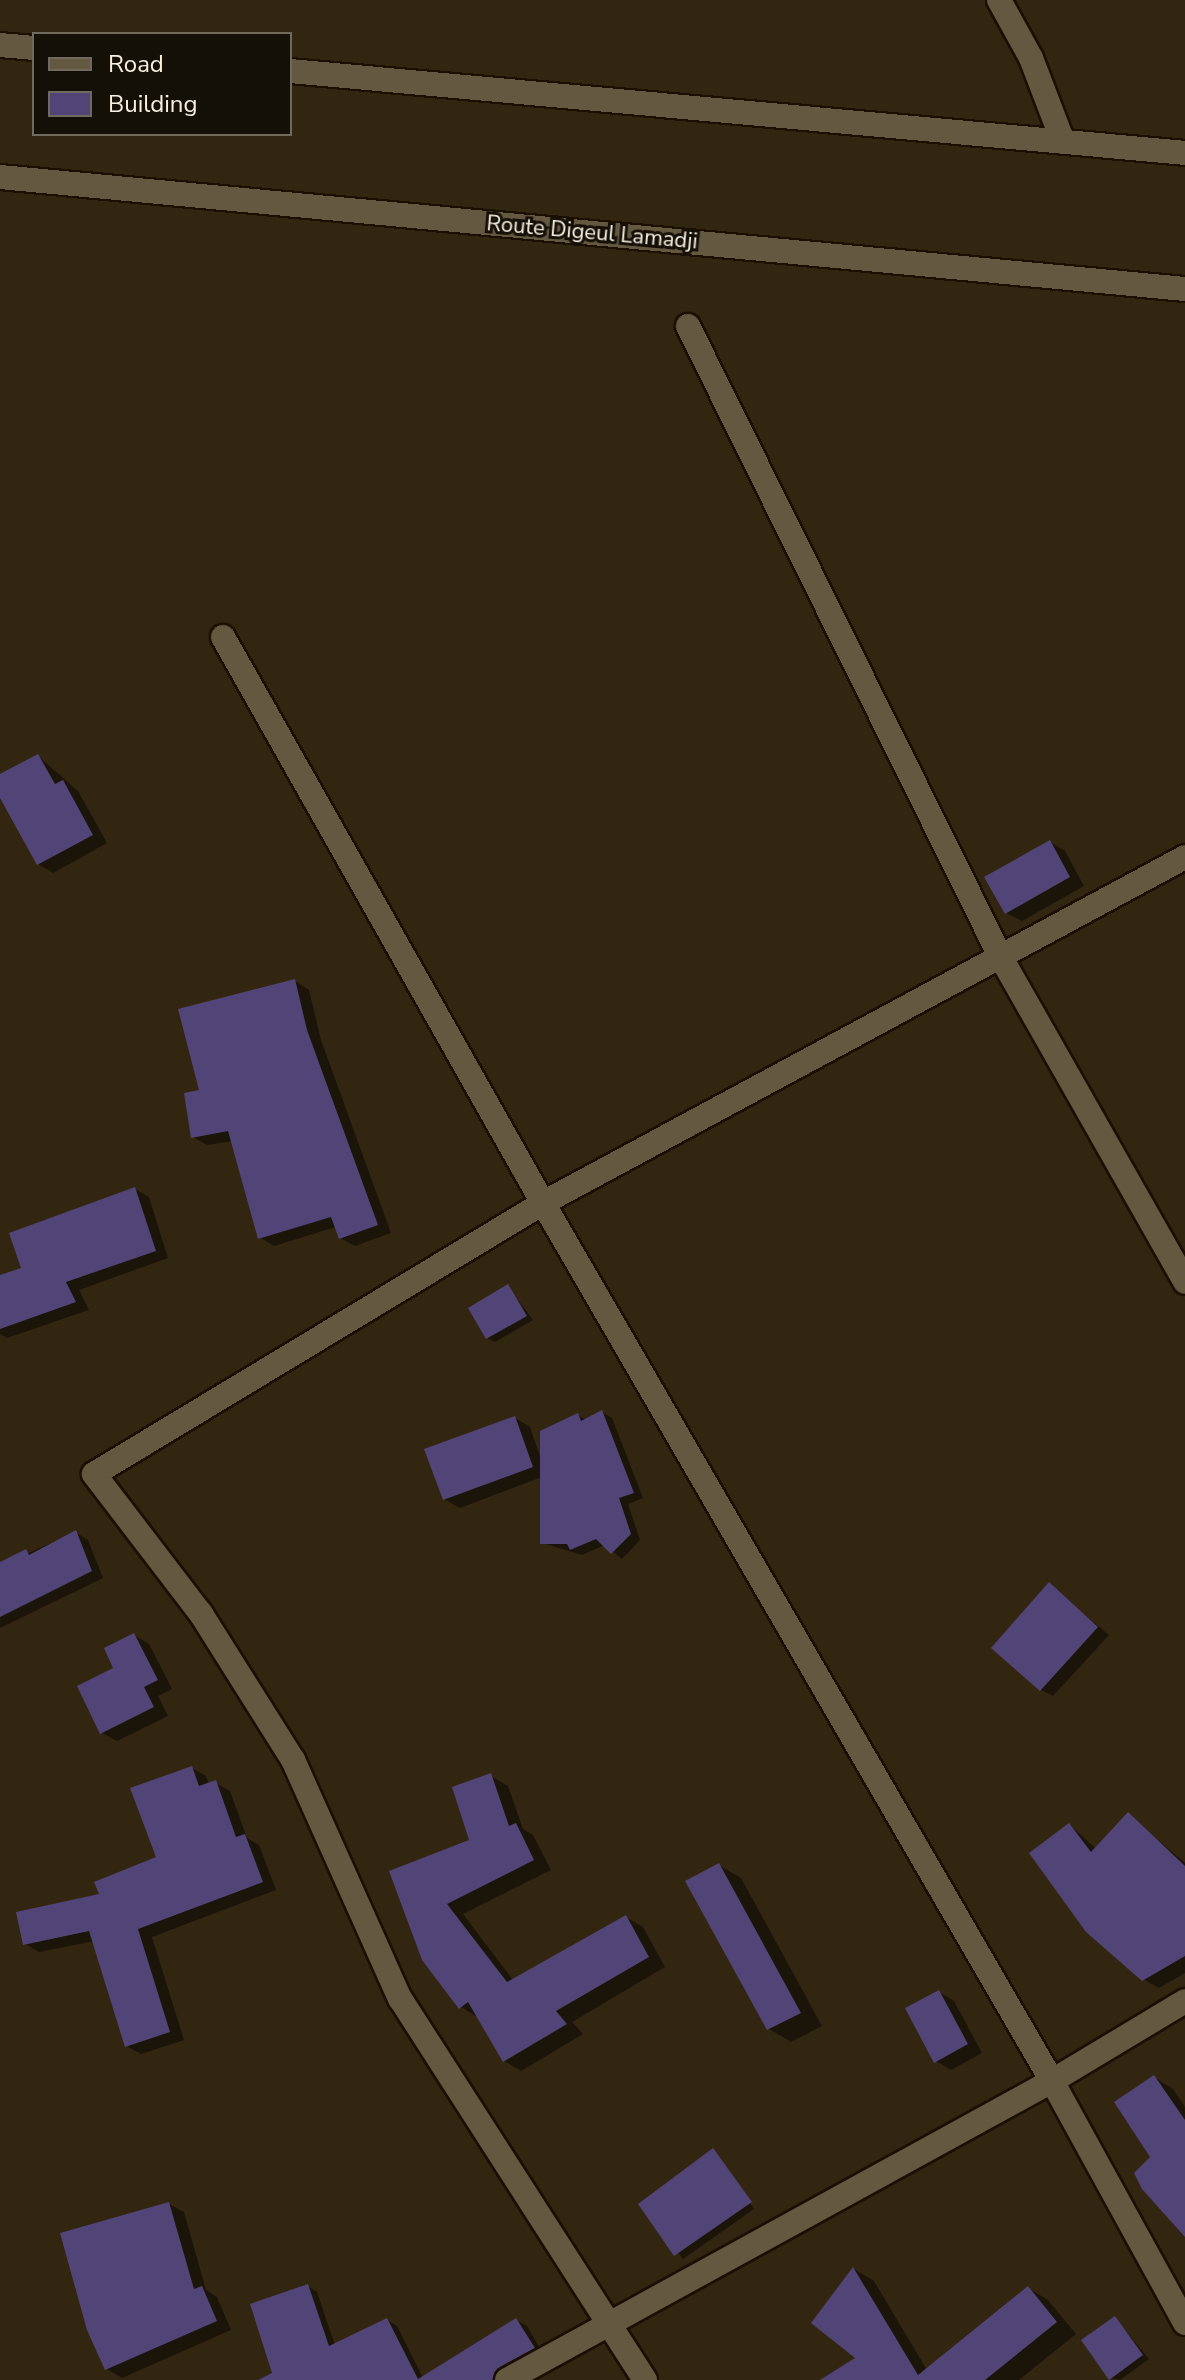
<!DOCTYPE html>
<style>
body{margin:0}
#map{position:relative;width:1185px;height:2380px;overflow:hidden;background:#322611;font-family:"Nunito Sans",sans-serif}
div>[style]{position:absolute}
.shadow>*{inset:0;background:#0007}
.building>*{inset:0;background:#514578}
.roads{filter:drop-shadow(2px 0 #1a0f00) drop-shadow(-2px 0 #1a0f00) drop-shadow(0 2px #1a0f00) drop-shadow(0 -2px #1a0f00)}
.street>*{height:24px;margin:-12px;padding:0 12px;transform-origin:12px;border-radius:12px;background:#655841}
.secondary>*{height:24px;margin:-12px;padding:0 12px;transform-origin:12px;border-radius:12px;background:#655841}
span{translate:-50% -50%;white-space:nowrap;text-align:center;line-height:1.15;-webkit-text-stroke:6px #151007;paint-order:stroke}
.street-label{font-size:22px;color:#f6eee1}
.legend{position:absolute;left:32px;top:32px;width:260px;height:104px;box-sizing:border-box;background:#151007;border:2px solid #6f695e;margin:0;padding:10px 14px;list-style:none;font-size:24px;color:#f6eee1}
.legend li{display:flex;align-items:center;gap:16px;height:40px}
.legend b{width:40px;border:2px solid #6f695e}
</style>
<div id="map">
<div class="shadow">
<i style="clip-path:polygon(38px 756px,78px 791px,107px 843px,53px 873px,38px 864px,0 794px,0 777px)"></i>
<i style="clip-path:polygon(1050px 842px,1065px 851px,1084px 886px,1022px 921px,1006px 913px)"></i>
<i style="clip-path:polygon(295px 981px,309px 990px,321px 1040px,391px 1233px,355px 1246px,340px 1238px,336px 1227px,274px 1246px,259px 1237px,233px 1141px,207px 1145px,193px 1137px,201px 1092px)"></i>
<i style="clip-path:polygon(135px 1189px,149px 1197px,168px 1258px,79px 1290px,89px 1310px,7px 1338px,0 1334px,0 1277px,23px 1269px)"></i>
<i style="clip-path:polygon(508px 1287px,533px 1320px,495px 1342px,487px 1338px)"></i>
<i style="clip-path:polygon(602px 1412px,612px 1418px,643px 1498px,628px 1504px,640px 1540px,622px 1559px,605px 1545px,582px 1555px,542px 1543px,542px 1477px,460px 1508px,444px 1499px,515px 1418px,530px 1427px,541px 1459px,578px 1415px,587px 1421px)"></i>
<i style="clip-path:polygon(75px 1532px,88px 1540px,103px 1578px,0 1628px,0 1566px)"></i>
<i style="clip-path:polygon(1049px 1585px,1109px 1635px,1053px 1696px,1041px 1690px)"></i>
<i style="clip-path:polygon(134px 1635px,149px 1644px,172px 1689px,158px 1696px,168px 1716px,117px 1741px,102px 1733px,116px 1669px)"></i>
<i style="clip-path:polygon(192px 1768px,206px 1776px,209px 1785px,216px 1783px,230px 1791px,247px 1838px,259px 1845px,276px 1890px,152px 1937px,184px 2040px,141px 2054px,126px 2046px,94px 1941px,39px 1952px,25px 1944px,158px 1859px)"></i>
<i style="clip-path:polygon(491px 1776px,508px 1786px,523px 1829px,533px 1835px,551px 1870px,463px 1914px,513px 1980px,626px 1917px,643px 1927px,665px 1967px,572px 2022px,583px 2034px,521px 2071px,504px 2061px,479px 2018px,461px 2007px,424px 1959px,472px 1841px)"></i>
<i style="clip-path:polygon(1128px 1815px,1185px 1863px,1185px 1973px,1159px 1988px,1143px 1979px,1070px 1825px,1096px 1849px)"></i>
<i style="clip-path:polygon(719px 1865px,741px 1878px,822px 2026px,791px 2042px,769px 2029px)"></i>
<i style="clip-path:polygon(939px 1992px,954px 2001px,982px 2053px,951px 2070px,936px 2061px)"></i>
<i style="clip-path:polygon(1154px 2077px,1173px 2089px,1185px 2107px,1185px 2234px,1152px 2157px)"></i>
<i style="clip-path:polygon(714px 2150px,754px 2209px,683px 2259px,641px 2204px)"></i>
<i style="clip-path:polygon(169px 2204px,184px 2212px,206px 2290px,217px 2297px,231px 2330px,122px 2378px,107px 2369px)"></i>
<i style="clip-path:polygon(854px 2269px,874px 2281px,927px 2370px,1028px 2288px,1048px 2300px,1076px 2334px,1019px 2380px,824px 2380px,859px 2358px)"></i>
<i style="clip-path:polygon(308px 2286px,317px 2292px,335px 2345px,387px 2320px,397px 2326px,424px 2380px,276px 2380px)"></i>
<i style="clip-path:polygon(1115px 2318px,1149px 2359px,1120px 2380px,1110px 2378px)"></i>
<i style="clip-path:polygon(516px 2320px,527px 2326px,543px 2354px,504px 2380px,491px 2380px)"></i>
</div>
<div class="building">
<i style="clip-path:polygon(38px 754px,55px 784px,63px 780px,93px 835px,37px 865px,0 798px,0 774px)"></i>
<i style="clip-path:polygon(1050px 840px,1070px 877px,1005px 914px,984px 877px)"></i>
<i style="clip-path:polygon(295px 979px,307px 1030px,378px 1225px,339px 1239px,331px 1217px,258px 1239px,228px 1131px,191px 1138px,184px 1093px,199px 1090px,178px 1009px)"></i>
<i style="clip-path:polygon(135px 1187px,156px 1251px,66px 1282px,76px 1302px,0 1329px,0 1275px,21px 1268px,9px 1233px)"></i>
<i style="clip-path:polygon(508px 1284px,527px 1316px,486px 1339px,468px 1308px)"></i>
<i style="clip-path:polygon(602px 1410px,634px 1493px,619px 1498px,631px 1534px,611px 1554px,596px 1539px,570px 1550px,567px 1544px,540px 1544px,540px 1431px,578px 1413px,581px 1421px)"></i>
<i style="clip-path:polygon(515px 1416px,533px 1467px,443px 1500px,424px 1449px)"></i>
<i style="clip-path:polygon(76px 1530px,92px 1571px,0 1617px,0 1562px,26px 1549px,29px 1555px)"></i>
<i style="clip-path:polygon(1049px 1582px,1098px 1627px,1040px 1691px,991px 1648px)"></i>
<i style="clip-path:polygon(134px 1633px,158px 1680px,144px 1687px,154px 1707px,100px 1734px,77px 1686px,113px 1668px,104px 1648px)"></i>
<i style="clip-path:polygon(192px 1766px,199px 1786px,216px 1780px,236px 1837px,245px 1834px,263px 1882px,138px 1929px,170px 2032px,125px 2047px,89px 1931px,23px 1945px,16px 1912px,99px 1894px,94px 1882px,156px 1857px,130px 1788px)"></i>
<i style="clip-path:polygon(491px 1773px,509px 1826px,516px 1823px,534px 1860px,447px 1904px,507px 1982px,626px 1915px,649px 1957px,556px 2011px,567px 2024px,503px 2062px,468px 2002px,459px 2009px,422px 1960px,389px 1871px,469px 1840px,452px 1787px)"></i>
<i style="clip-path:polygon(1128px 1812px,1185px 1866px,1185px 1956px,1142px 1981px,1086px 1932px,1029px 1853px,1069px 1823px,1091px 1852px)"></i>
<i style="clip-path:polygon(719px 1863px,801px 2013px,767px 2030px,685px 1881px)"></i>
<i style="clip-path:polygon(939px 1990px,968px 2044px,934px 2063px,905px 2008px)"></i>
<i style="clip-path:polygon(1154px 2075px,1185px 2120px,1185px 2237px,1142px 2189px,1134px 2173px,1150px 2157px,1114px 2102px)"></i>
<i style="clip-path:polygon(713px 2148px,752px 2202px,674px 2256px,638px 2204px)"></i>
<i style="clip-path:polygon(169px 2202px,194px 2289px,202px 2286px,217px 2321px,105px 2370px,87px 2330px,60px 2233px)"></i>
<i style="clip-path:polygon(853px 2267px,918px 2375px,1028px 2286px,1057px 2322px,985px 2380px,820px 2380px,855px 2358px,811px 2323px)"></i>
<i style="clip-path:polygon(308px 2284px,329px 2346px,387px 2318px,418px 2379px,516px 2318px,535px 2348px,500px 2367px,492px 2380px,258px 2380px,272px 2373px,250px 2304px)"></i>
<i style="clip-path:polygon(1115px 2316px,1143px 2355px,1109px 2380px,1081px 2340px)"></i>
</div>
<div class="roads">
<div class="street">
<i style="left:999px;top:0;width:66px;rotate:61.1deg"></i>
<i style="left:1031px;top:58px;width:90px;rotate:69.1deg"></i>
<i style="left:688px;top:326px;width:701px;rotate:63.65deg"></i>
<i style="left:999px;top:954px;width:377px;rotate:60.4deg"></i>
<i style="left:223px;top:637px;width:650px;rotate:60.52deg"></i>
<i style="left:543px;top:1203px;width:1015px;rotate:59.9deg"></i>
<i style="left:1052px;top:2081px;width:276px;rotate:61.2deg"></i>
<i style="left:507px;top:2380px;width:622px;rotate:-28.75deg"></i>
<i style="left:1052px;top:2081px;width:155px;rotate:-31deg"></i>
<i style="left:645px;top:2380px;width:453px;rotate:-122.7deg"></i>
<i style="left:400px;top:1999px;width:262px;rotate:-114.1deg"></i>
<i style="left:293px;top:1760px;width:173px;rotate:-122.2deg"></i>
<i style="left:201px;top:1614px;width:176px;rotate:-127.4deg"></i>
<i style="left:94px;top:1474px;width:524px;rotate:-31.11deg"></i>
<i style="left:543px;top:1203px;width:729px;rotate:-28.32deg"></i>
</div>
<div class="secondary">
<i style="left:0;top:45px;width:34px;rotate:5deg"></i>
<i style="left:290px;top:71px;width:899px;rotate:5.23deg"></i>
<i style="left:0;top:177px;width:1190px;rotate:5.4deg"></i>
</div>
</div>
<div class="street-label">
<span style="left:592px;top:233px;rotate:5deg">Route Digeul Lamadji</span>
</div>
<ul class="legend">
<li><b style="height:10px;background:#655841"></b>Road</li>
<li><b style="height:22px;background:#514578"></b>Building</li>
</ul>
</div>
